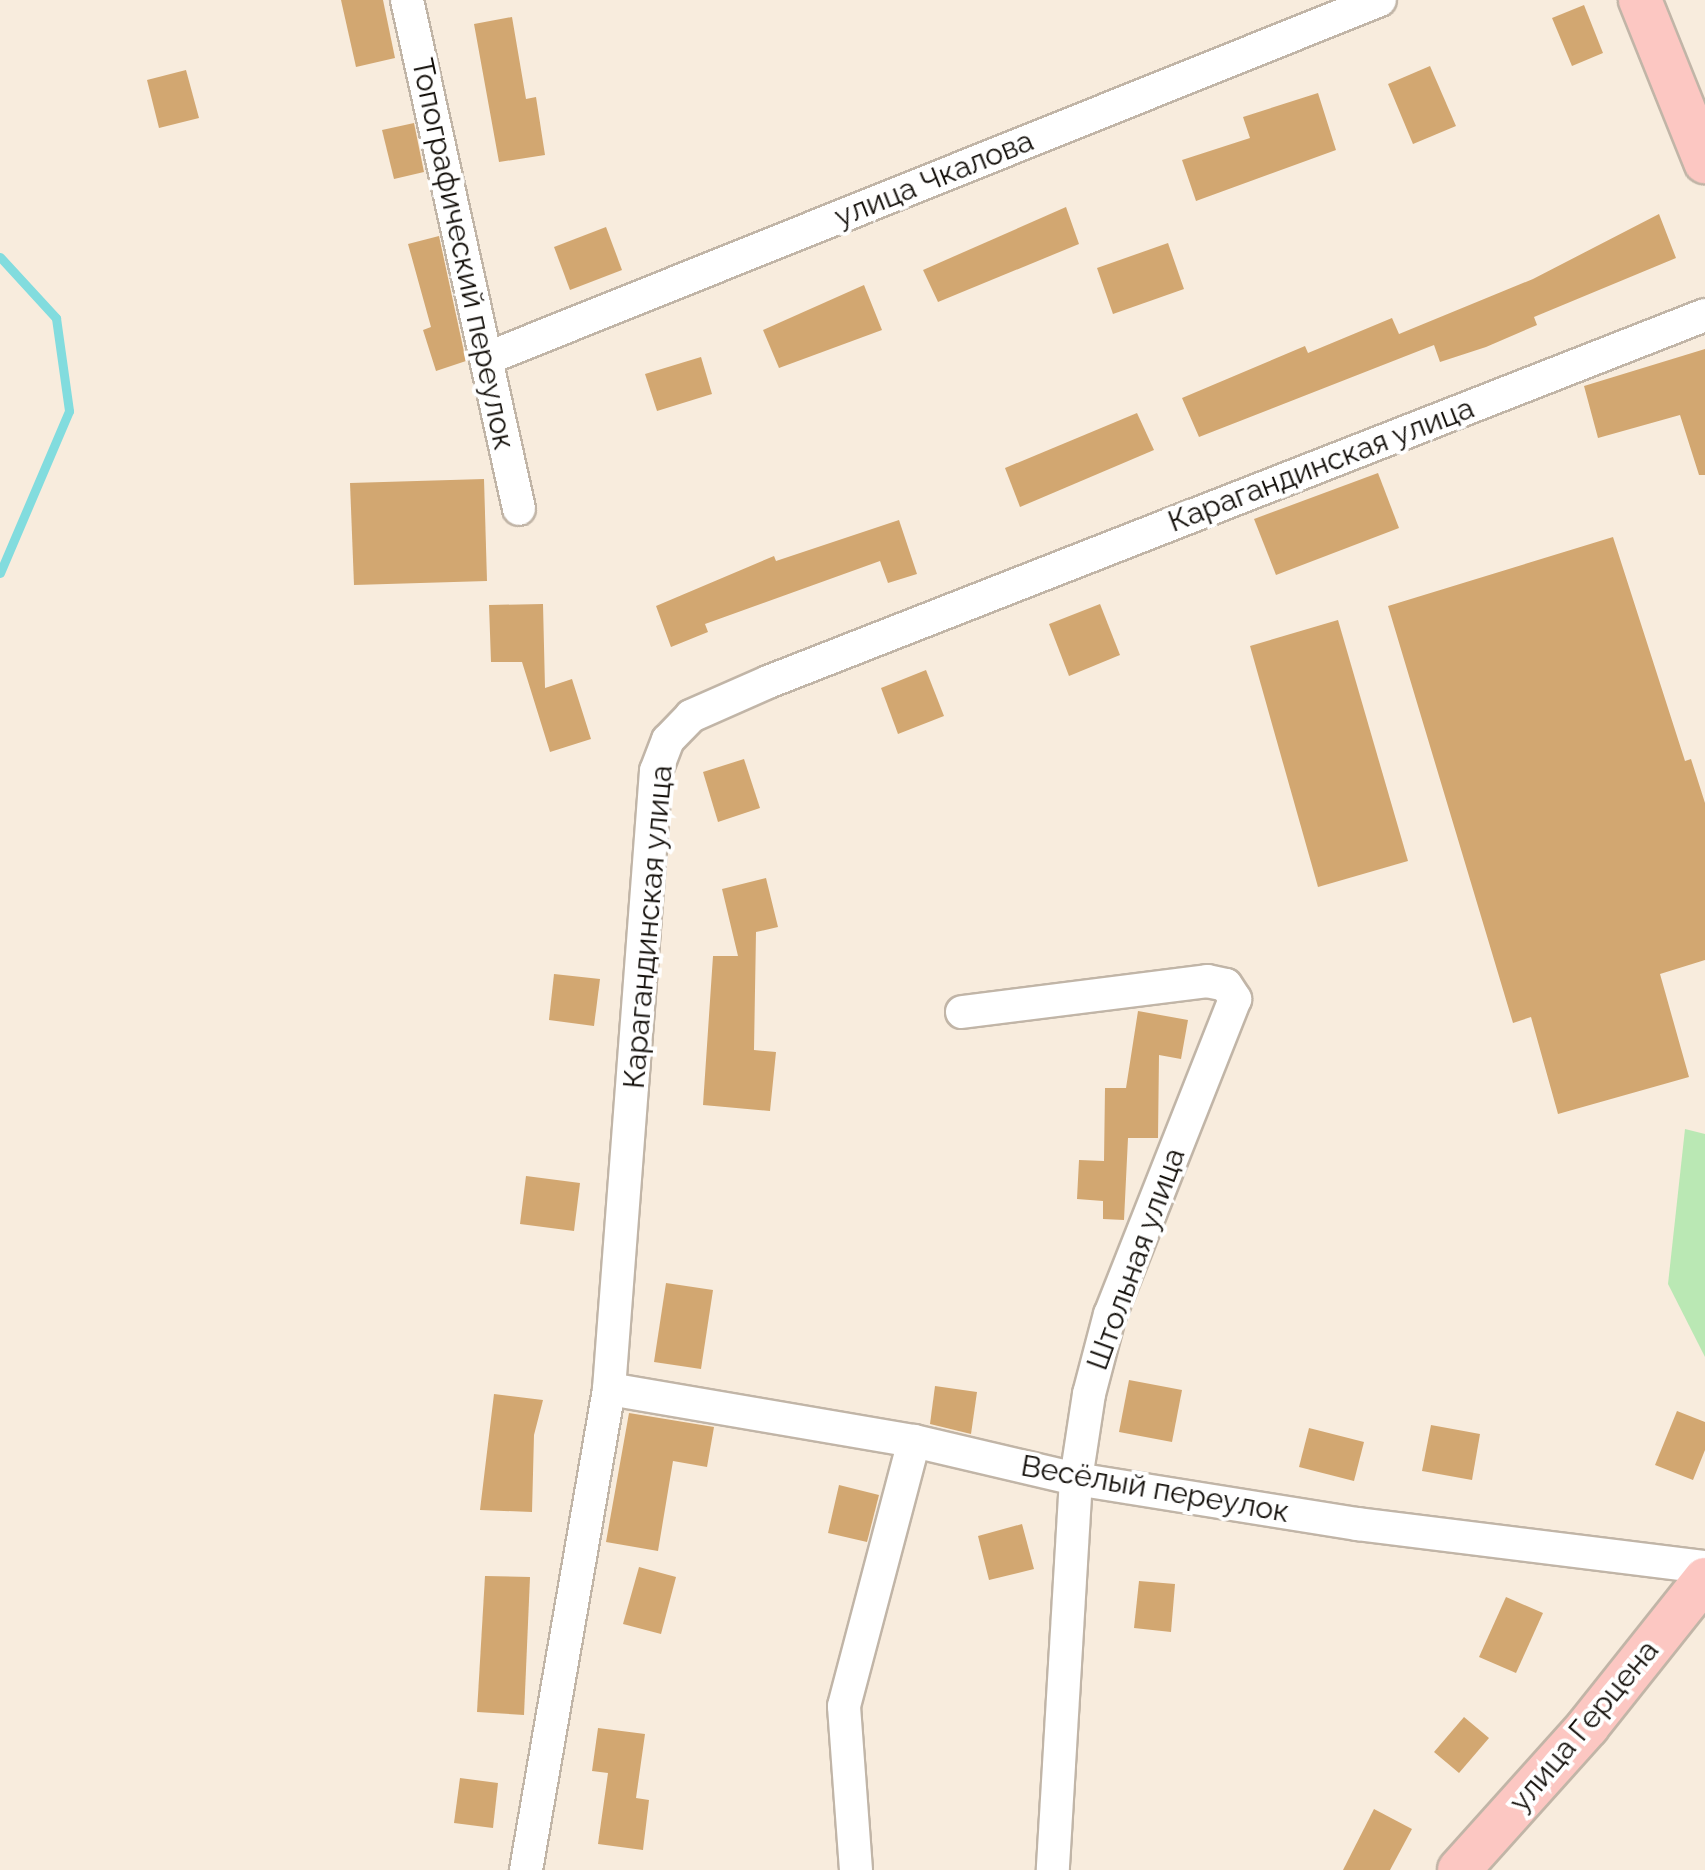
<!DOCTYPE html>
<meta charset="utf-8">
<style>
body{margin:0}
#map{position:relative;width:1705px;height:1870px;overflow:hidden;background:#f8ecdd;font-family:Raleway,sans-serif}
div>[style]{position:absolute}
.green>*{inset:0;background:#bae8b4}
.stream>*{height:9px;margin:-4.5px;padding:0 4.5px;transform-origin:4.5px;border-radius:4.5px;background:#82dcde}
.building>*{inset:0;background:#d2a771}
.roads{filter:drop-shadow(2px 0 #c1b5a7) drop-shadow(-2px 0 #c1b5a7) drop-shadow(0 2px #c1b5a7) drop-shadow(0 -2px #c1b5a7)}
.minor>*{height:32px;margin:-16px;padding:0 16px;transform-origin:16px;border-radius:16px;background:#fff}
.major>*{height:42px;margin:-21px;padding:0 21px;transform-origin:21px;border-radius:21px;background:#fcc7c2}
span{translate:-50% -50%;white-space:nowrap;text-align:center;line-height:1.15;-webkit-text-stroke:8px #fff;paint-order:stroke}
.street-label{font-size:30px;color:#130f0a}
</style>
<div id="map">
<div class="green">
<i style="clip-path:polygon(1685px 1129px,1705px 1134px,1705px 1357px,1668px 1284px)"></i>
</div>
<div class="stream">
<i style="left:0;top:257px;width:83px;rotate:47.4deg"></i>
<i style="left:56px;top:318px;width:94px;rotate:82deg"></i>
<i style="left:69px;top:411px;width:176px;rotate:113.1deg"></i>
</div>
<div class="building">
<i style="clip-path:polygon(341px 0,383px 0,395px 58px,356px 67px)"></i>
<i style="clip-path:polygon(1584px 5px,1603px 53px,1572px 66px,1552px 18px)"></i>
<i style="clip-path:polygon(512px 17px,526px 99px,536px 97px,545px 155px,499px 162px,474px 24px)"></i>
<i style="clip-path:polygon(1430px 66px,1456px 126px,1413px 144px,1388px 84px)"></i>
<i style="clip-path:polygon(186px 70px,199px 118px,159px 128px,147px 80px)"></i>
<i style="clip-path:polygon(1318px 93px,1336px 150px,1196px 201px,1182px 160px,1250px 138px,1243px 117px)"></i>
<i style="clip-path:polygon(414px 123px,424px 172px,394px 179px,382px 130px)"></i>
<i style="clip-path:polygon(1066px 207px,1079px 244px,938px 302px,923px 270px)"></i>
<i style="clip-path:polygon(1659px 214px,1676px 258px,1534px 317px,1537px 325px,1486px 347px,1440px 362px,1434px 345px,1199px 437px,1182px 398px,1305px 346px,1308px 353px,1392px 318px,1399px 334px,1533px 279px)"></i>
<i style="clip-path:polygon(606px 227px,622px 270px,570px 290px,554px 247px)"></i>
<i style="clip-path:polygon(439px 236px,466px 361px,436px 371px,423px 330px,431px 327px,408px 244px)"></i>
<i style="clip-path:polygon(1168px 243px,1184px 289px,1113px 314px,1097px 268px)"></i>
<i style="clip-path:polygon(864px 285px,882px 330px,779px 368px,763px 330px)"></i>
<i style="clip-path:polygon(1705px 349px,1705px 475px,1699px 475px,1680px 415px,1598px 438px,1584px 386px)"></i>
<i style="clip-path:polygon(701px 357px,712px 394px,657px 411px,645px 374px)"></i>
<i style="clip-path:polygon(1137px 413px,1154px 450px,1020px 507px,1005px 468px)"></i>
<i style="clip-path:polygon(1378px 473px,1399px 528px,1276px 575px,1254px 519px)"></i>
<i style="clip-path:polygon(484px 479px,487px 581px,354px 585px,350px 483px)"></i>
<i style="clip-path:polygon(899px 520px,917px 574px,888px 583px,880px 561px,705px 624px,708px 632px,671px 647px,656px 606px,774px 556px,776px 561px)"></i>
<i style="clip-path:polygon(1613px 537px,1685px 761px,1691px 759px,1705px 803px,1705px 960px,1660px 974px,1689px 1077px,1558px 1114px,1531px 1017px,1513px 1023px,1388px 606px)"></i>
<i style="clip-path:polygon(543px 604px,545px 688px,572px 679px,591px 739px,550px 752px,522px 662px,491px 662px,489px 605px)"></i>
<i style="clip-path:polygon(1100px 604px,1120px 655px,1069px 676px,1049px 624px)"></i>
<i style="clip-path:polygon(1338px 620px,1408px 861px,1318px 887px,1250px 646px)"></i>
<i style="clip-path:polygon(926px 670px,944px 716px,898px 734px,881px 688px)"></i>
<i style="clip-path:polygon(744px 759px,760px 808px,718px 822px,703px 772px)"></i>
<i style="clip-path:polygon(766px 878px,778px 927px,756px 932px,754px 1050px,776px 1052px,770px 1111px,703px 1105px,713px 956px,738px 956px,722px 889px)"></i>
<i style="clip-path:polygon(554px 974px,600px 979px,594px 1026px,549px 1020px)"></i>
<i style="clip-path:polygon(1138px 1011px,1188px 1020px,1181px 1059px,1159px 1055px,1158px 1138px,1128px 1138px,1124px 1220px,1103px 1219px,1103px 1201px,1077px 1199px,1079px 1160px,1104px 1161px,1105px 1088px,1126px 1088px)"></i>
<i style="clip-path:polygon(526px 1176px,580px 1183px,574px 1231px,520px 1224px)"></i>
<i style="clip-path:polygon(666px 1283px,713px 1290px,701px 1369px,654px 1362px)"></i>
<i style="clip-path:polygon(1129px 1380px,1182px 1390px,1172px 1442px,1119px 1432px)"></i>
<i style="clip-path:polygon(935px 1386px,977px 1392px,971px 1434px,930px 1424px)"></i>
<i style="clip-path:polygon(494px 1394px,543px 1400px,534px 1435px,532px 1512px,480px 1510px)"></i>
<i style="clip-path:polygon(1677px 1411px,1705px 1422px,1705px 1450px,1693px 1480px,1655px 1465px)"></i>
<i style="clip-path:polygon(629px 1413px,714px 1427px,707px 1467px,673px 1461px,658px 1551px,606px 1542px)"></i>
<i style="clip-path:polygon(1431px 1425px,1480px 1434px,1472px 1480px,1422px 1471px)"></i>
<i style="clip-path:polygon(1309px 1428px,1364px 1442px,1354px 1481px,1299px 1467px)"></i>
<i style="clip-path:polygon(839px 1485px,879px 1495px,867px 1542px,828px 1533px)"></i>
<i style="clip-path:polygon(1022px 1524px,1034px 1569px,989px 1580px,978px 1536px)"></i>
<i style="clip-path:polygon(639px 1567px,676px 1577px,661px 1634px,623px 1624px)"></i>
<i style="clip-path:polygon(485px 1576px,530px 1577px,524px 1715px,477px 1712px)"></i>
<i style="clip-path:polygon(1139px 1581px,1175px 1584px,1171px 1632px,1134px 1628px)"></i>
<i style="clip-path:polygon(1506px 1597px,1543px 1613px,1516px 1673px,1479px 1657px)"></i>
<i style="clip-path:polygon(1464px 1717px,1489px 1738px,1459px 1773px,1434px 1752px)"></i>
<i style="clip-path:polygon(598px 1728px,645px 1734px,636px 1798px,649px 1800px,643px 1850px,598px 1844px,608px 1773px,592px 1771px)"></i>
<i style="clip-path:polygon(460px 1778px,498px 1783px,493px 1828px,454px 1823px)"></i>
<i style="clip-path:polygon(1374px 1809px,1412px 1829px,1390px 1870px,1343px 1870px)"></i>
</div>
<div class="roads">
<div class="minor">
<i style="left:407px;top:0;width:521px;rotate:77.59deg"></i>
<i style="left:488px;top:358px;width:961px;rotate:-21.87deg"></i>
<i style="left:962px;top:1012px;width:247px;rotate:-7.2deg"></i>
<i style="left:1207px;top:981px;width:19px;rotate:12deg"></i>
<i style="left:1226px;top:985px;width:17px;rotate:57deg"></i>
<i style="left:1235px;top:999px;width:339px;rotate:111.6deg"></i>
<i style="left:1110px;top:1314px;width:83px;rotate:104.7deg"></i>
<i style="left:1089px;top:1394px;width:86px;rotate:98.7deg"></i>
<i style="left:1076px;top:1479px;width:392px;rotate:93.4deg"></i>
<i style="left:609px;top:1389px;width:309px;rotate:9.7deg"></i>
<i style="left:914px;top:1441px;width:166px;rotate:13.2deg"></i>
<i style="left:1076px;top:1479px;width:286px;rotate:9.1deg"></i>
<i style="left:1358px;top:1524px;width:350px;rotate:7.1deg"></i>
<i style="left:526px;top:1870px;width:488px;rotate:-80.2deg"></i>
<i style="left:609px;top:1389px;width:620px;rotate:-85.65deg"></i>
<i style="left:656px;top:771px;width:33px;rotate:-69deg"></i>
<i style="left:668px;top:740px;width:33px;rotate:-46deg"></i>
<i style="left:691px;top:716px;width:84px;rotate:-23.8deg"></i>
<i style="left:768px;top:682px;width:1006px;rotate:-21.39deg"></i>
<i style="left:856px;top:1870px;width:164px;rotate:-94.2deg"></i>
<i style="left:844px;top:1706px;width:274px;rotate:-75.2deg"></i>
</div>
<div class="major">
<i style="left:1640px;top:0;width:175px;rotate:68.1deg"></i>
<i style="left:1459px;top:1870px;width:193px;rotate:-48.1deg"></i>
<i style="left:1588px;top:1726px;width:188px;rotate:-51.5deg"></i>
</div>
</div>
<div class="street-label">
<span style="left:934px;top:179px;rotate:-22deg">улица Чкалова</span>
<span style="left:463px;top:254px;rotate:78deg">Топографический переулок</span>
<span style="left:1321px;top:465px;rotate:-21deg">Карагандинская улица</span>
<span style="left:648px;top:927px;rotate:-85deg">Карагандинская улица</span>
<span style="left:1136px;top:1259px;rotate:-70deg">Штольная улица</span>
<span style="left:1155px;top:1489px;rotate:10deg">Весёлый переулок</span>
<span style="left:1584px;top:1726px;rotate:-50deg">улица Герцена</span>
</div>
</div>
